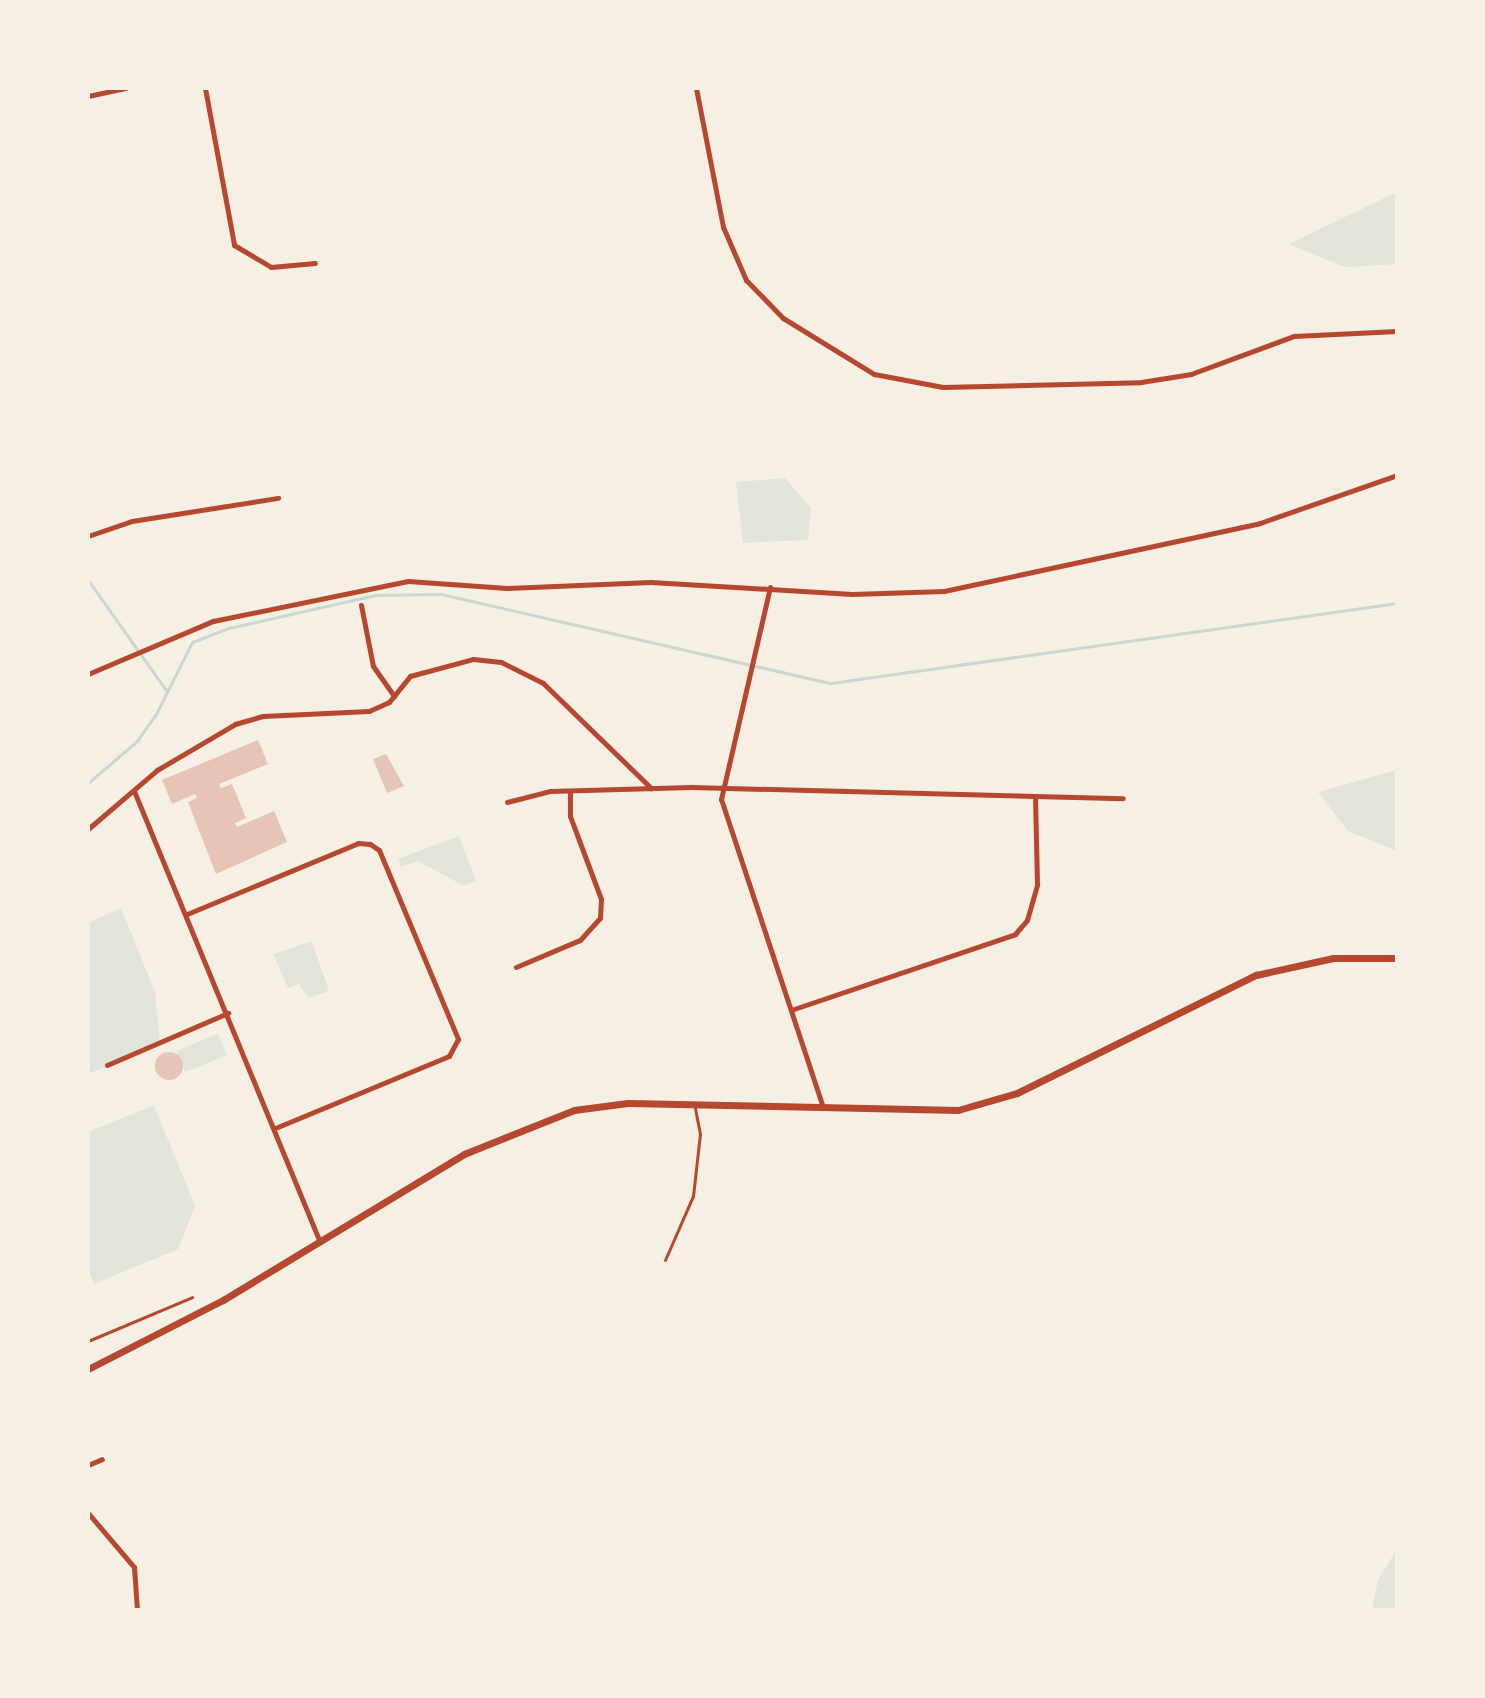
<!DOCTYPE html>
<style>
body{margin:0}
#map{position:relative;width:1485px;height:1698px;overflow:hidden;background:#f6efe4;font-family:"Playfair Display",serif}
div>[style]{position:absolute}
.green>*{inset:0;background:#e2e4dc}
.stream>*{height:3px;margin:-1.5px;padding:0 1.5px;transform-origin:1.5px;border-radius:1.5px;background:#c9d6d2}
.building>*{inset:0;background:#e6c5b7}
.round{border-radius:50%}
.service>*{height:3px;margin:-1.5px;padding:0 1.5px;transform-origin:1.5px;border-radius:1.5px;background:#b5482f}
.minor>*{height:5px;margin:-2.5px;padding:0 2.5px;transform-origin:2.5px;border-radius:2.5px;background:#b5482f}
.secondary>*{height:7px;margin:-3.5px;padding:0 3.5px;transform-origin:3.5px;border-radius:3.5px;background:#b5482f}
span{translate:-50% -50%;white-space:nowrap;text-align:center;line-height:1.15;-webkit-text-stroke:8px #f6efe4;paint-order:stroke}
.frame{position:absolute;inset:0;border:90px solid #f6efe4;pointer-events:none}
</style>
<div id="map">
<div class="green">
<i style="clip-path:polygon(1397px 192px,1397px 264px,1344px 267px,1289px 244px)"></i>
<i style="clip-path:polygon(785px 478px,811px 508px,808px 540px,743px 543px,736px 482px)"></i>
<i style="clip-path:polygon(1397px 770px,1397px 851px,1348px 831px,1318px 792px)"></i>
<i style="clip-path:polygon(459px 836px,476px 881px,464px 886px,418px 861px,401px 867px,398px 859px)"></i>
<i style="clip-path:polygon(121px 908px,155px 992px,160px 1043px,88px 1074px,88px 923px)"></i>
<i style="clip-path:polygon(312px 941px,329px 991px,308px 998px,299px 984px,288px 988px,273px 954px)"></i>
<i style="clip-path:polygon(218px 1034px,227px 1055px,185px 1072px,176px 1051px)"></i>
<i style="clip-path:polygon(154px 1105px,195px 1206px,178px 1249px,94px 1284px,88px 1270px,88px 1132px)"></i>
<i style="clip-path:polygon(1397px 1549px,1397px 1610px,1372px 1610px,1378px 1580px)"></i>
</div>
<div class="stream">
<i style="left:88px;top:580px;width:135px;rotate:54.7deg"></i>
<i style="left:88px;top:783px;width:65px;rotate:-40.6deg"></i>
<i style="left:137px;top:741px;width:33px;rotate:-55deg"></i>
<i style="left:156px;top:714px;width:80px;rotate:-63.4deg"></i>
<i style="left:192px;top:642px;width:40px;rotate:-21deg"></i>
<i style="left:229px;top:628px;width:150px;rotate:-12.7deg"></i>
<i style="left:375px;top:595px;width:66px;rotate:-0.9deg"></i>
<i style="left:441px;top:594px;width:400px;rotate:12.9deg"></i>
<i style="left:831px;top:683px;width:572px;rotate:-8.05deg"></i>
</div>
<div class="building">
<i style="clip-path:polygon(258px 740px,268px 764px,219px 784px,221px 788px,232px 784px,246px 818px,235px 823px,237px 827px,274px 811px,287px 842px,216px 874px,188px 802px,197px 798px,195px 794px,172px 804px,162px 780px)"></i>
<i style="clip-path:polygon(386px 754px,404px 786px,387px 793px,373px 759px)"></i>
<i class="round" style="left:155px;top:1052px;width:28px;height:28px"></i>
</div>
<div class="service">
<i style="left:665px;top:1260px;width:70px;rotate:-66.4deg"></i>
<i style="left:693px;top:1196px;width:62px;rotate:-83.6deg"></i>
<i style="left:700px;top:1134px;width:31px;rotate:-101deg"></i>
<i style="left:88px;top:1341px;width:113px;rotate:-22.9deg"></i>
</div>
<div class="minor">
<i style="left:205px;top:88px;width:160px;rotate:79.5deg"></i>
<i style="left:234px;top:245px;width:43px;rotate:30.7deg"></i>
<i style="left:271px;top:267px;width:44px;rotate:-5.2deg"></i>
<i style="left:696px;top:88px;width:142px;rotate:79deg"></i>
<i style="left:723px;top:227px;width:58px;rotate:66.5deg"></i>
<i style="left:746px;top:280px;width:53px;rotate:45.8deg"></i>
<i style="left:783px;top:318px;width:107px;rotate:31.6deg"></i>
<i style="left:874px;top:374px;width:70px;rotate:10.7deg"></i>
<i style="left:943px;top:387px;width:198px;rotate:-1.4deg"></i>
<i style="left:1141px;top:382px;width:51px;rotate:-9.1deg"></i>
<i style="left:1191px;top:374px;width:110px;rotate:-20.3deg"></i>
<i style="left:1294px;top:336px;width:103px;rotate:-2.8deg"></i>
<i style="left:88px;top:96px;width:39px;rotate:-12deg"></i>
<i style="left:88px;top:536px;width:46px;rotate:-18.8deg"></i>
<i style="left:132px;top:521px;width:148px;rotate:-9deg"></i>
<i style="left:770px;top:587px;width:218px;rotate:103deg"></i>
<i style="left:721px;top:799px;width:325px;rotate:71.7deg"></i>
<i style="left:361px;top:605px;width:62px;rotate:78.9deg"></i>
<i style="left:373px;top:666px;width:37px;rotate:55deg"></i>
<i style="left:88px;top:674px;width:136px;rotate:-23deg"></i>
<i style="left:213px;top:621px;width:199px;rotate:-11.6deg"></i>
<i style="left:408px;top:581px;width:99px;rotate:4deg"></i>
<i style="left:507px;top:588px;width:144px;rotate:-2.4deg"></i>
<i style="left:651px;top:582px;width:201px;rotate:3.4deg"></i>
<i style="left:852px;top:594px;width:92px;rotate:-1.9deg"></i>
<i style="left:944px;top:591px;width:323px;rotate:-12.1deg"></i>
<i style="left:1260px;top:523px;width:145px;rotate:-19.3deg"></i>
<i style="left:134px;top:791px;width:485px;rotate:67.6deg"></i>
<i style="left:507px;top:802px;width:44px;rotate:-14.3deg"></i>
<i style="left:550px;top:791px;width:141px;rotate:-1.6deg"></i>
<i style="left:691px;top:787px;width:432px;rotate:1.5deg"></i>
<i style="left:88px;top:829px;width:91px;rotate:-40.5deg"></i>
<i style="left:157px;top:770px;width:91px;rotate:-30.5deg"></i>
<i style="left:235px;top:724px;width:29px;rotate:-16deg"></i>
<i style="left:263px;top:716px;width:106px;rotate:-2.7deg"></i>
<i style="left:369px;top:711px;width:22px;rotate:-24deg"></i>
<i style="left:389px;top:702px;width:33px;rotate:-51deg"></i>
<i style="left:410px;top:676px;width:65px;rotate:-15.1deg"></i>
<i style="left:473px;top:659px;width:28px;rotate:6deg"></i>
<i style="left:501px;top:662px;width:47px;rotate:26.6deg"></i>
<i style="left:543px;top:683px;width:151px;rotate:44.2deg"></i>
<i style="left:187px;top:914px;width:185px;rotate:-22.5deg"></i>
<i style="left:358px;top:843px;width:12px;rotate:5deg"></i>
<i style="left:370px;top:844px;width:11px;rotate:34deg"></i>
<i style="left:379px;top:850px;width:205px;rotate:67.3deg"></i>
<i style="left:458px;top:1039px;width:19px;rotate:118deg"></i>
<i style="left:449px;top:1056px;width:188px;rotate:157.5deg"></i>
<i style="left:516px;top:967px;width:69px;rotate:-22.9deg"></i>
<i style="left:580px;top:940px;width:30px;rotate:-48deg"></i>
<i style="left:600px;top:918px;width:19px;rotate:-87deg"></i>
<i style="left:601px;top:899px;width:89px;rotate:-110.5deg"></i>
<i style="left:570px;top:816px;width:25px;rotate:-90deg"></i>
<i style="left:791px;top:1010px;width:237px;rotate:-18.7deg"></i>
<i style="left:1015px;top:934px;width:18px;rotate:-49deg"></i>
<i style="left:1027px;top:920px;width:37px;rotate:-74deg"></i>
<i style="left:1037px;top:884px;width:87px;rotate:-91.3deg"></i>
<i style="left:107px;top:1065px;width:132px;rotate:-23.3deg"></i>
<i style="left:88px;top:1465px;width:15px;rotate:-23deg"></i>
<i style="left:88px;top:1513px;width:71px;rotate:49.6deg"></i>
<i style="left:134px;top:1567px;width:43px;rotate:86deg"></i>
</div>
<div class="secondary">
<i style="left:88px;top:1369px;width:152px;rotate:-27.1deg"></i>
<i style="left:223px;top:1300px;width:282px;rotate:-31.2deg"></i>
<i style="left:464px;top:1154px;width:118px;rotate:-21.8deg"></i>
<i style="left:574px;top:1110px;width:54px;rotate:-7.4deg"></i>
<i style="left:628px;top:1103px;width:330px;rotate:1.2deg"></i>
<i style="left:958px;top:1110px;width:61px;rotate:-16.1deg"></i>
<i style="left:1017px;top:1093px;width:267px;rotate:-26.3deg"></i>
<i style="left:1256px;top:975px;width:79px;rotate:-12.4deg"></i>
<i style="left:1333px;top:958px;width:64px"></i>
</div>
<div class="frame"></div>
</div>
